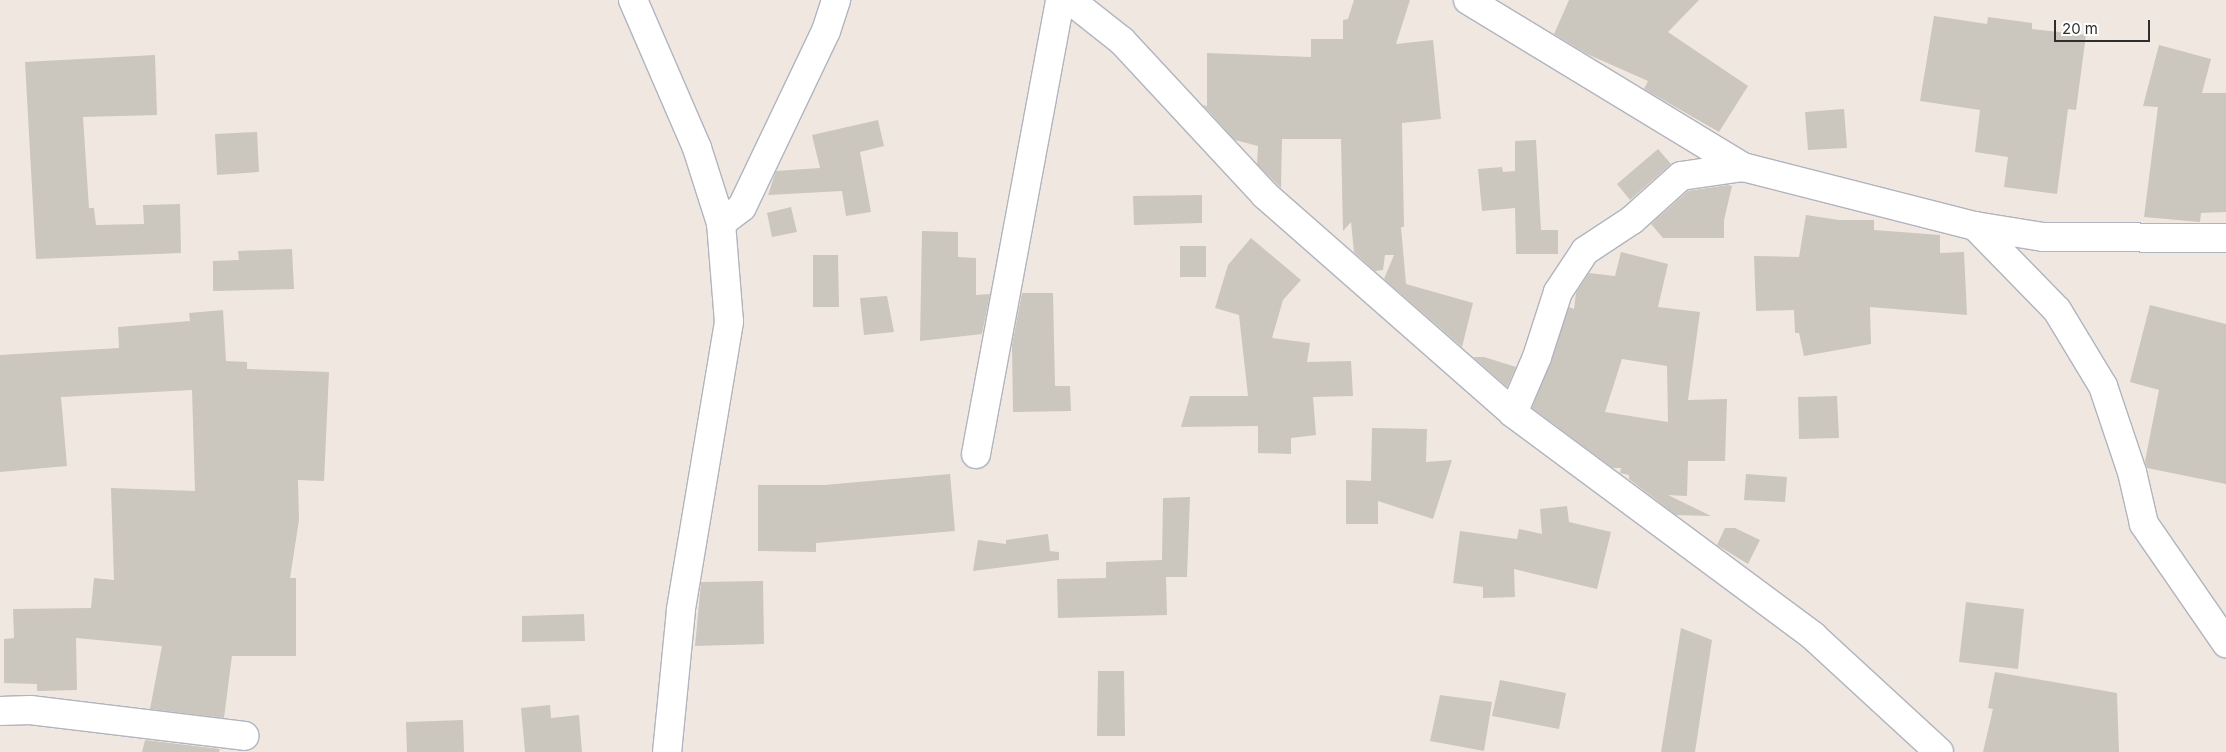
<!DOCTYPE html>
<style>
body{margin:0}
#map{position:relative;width:2226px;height:752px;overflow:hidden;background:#f0e8e0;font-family:Inter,sans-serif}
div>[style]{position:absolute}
.building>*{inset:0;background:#cbc6be}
.roads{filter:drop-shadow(1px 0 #b0b4be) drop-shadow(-1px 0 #b0b4be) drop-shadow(0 1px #b0b4be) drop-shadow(0 -1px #b0b4be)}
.minor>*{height:28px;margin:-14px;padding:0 14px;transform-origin:14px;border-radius:14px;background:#fff}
span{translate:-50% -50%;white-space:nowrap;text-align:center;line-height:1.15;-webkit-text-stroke:4.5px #fff;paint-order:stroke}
.scale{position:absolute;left:2054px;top:20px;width:96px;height:22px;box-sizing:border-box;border:2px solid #2e2e2e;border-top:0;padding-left:6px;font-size:15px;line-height:18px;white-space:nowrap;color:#2e2e2e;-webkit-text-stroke:4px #fff;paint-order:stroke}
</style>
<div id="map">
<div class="building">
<i style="clip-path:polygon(1354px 0,1410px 0,1396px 44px,1433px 40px,1441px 119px,1402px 123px,1404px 227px,1401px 227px,1406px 284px,1473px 303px,1462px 347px,1384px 279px,1394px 255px,1385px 255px,1383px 270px,1375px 271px,1354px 252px,1351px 222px,1343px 231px,1341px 139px,1282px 139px,1281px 188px,1257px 164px,1258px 146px,1235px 140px,1203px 105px,1207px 106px,1207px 53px,1311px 57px,1311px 39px,1343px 39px,1343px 20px,1348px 19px)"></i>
<i style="clip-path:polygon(1569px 0,1699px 0,1668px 32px,1748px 86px,1719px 132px,1644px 89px,1648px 81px,1587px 54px,1554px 34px)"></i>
<i style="clip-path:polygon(1934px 16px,1987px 24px,1988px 17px,2032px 23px,2032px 29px,2086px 35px,2076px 110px,2068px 109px,2057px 194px,2004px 187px,2008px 157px,1975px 152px,1980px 110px,1920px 101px)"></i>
<i style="clip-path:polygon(2159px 45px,2211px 59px,2202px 93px,2226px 93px,2226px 212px,2201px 213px,2200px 222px,2144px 217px,2158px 107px,2143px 106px)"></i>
<i style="clip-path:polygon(155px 55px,157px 115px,83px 117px,89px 208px,94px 208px,96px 225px,144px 224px,143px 205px,180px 204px,181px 253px,36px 259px,25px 62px)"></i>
<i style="clip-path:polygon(1844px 109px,1847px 148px,1808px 150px,1805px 112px)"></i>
<i style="clip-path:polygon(878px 120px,884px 146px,860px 152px,871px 212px,846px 216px,842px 191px,768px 195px,776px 171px,820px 168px,812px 135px)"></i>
<i style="clip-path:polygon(257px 132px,259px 172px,217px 175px,215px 134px)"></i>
<i style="clip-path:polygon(1536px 140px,1541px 230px,1558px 230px,1558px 254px,1516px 254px,1515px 208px,1482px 211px,1478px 169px,1502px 167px,1503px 172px,1515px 171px,1515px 141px)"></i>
<i style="clip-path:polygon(1658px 149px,1671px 164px,1630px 200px,1617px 184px)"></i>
<i style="clip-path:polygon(1728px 185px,1732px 186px,1724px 220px,1724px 238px,1663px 238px,1651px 224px,1688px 191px)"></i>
<i style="clip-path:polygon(1202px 195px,1202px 223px,1134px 225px,1133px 196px)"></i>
<i style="clip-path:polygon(791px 207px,797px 232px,772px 237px,767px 213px)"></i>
<i style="clip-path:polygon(1806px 215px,1839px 220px,1874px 220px,1874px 230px,1940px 235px,1940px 253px,1964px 252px,1967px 315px,1870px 307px,1871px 344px,1804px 356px,1799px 333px,1795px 333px,1794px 310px,1756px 311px,1754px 256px,1799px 257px)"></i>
<i style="clip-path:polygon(922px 231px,958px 232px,958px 257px,976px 258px,976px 295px,990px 294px,982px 334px,920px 341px)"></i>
<i style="clip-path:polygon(1251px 238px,1301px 280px,1283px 300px,1272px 338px,1310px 343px,1307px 362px,1351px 361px,1353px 396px,1313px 397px,1316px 435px,1291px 438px,1291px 454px,1258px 453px,1258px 426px,1181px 427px,1190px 396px,1248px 396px,1239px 315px,1215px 308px,1228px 265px)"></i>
<i style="clip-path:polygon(1180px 246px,1206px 246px,1206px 277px,1180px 277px)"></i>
<i style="clip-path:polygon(292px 249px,294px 289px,213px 291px,213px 261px,239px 260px,238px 251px)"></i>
<i style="clip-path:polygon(evenodd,1621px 252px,1668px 264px,1658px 307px,1700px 312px,1688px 400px,1727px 399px,1725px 461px,1688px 461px,1687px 496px,1668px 495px,1711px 516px,1676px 515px,1629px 479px,1629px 475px,1620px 473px,1621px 468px,1613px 468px,1532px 408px,1569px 307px,1574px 309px,1576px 293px,1589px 273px,1615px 276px,1621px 252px,1622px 359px,1667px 366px,1668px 422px,1605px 412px,1622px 359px)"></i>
<i style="clip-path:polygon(813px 255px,838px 255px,839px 307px,813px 307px)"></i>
<i style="clip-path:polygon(1022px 293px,1053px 293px,1055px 386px,1070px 386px,1071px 411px,1013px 412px,1012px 345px)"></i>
<i style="clip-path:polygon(887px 296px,894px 332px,864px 335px,860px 298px)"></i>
<i style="clip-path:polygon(2150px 305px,2226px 324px,2226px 484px,2147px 468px,2145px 461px,2159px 390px,2130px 382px)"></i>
<i style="clip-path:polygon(223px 310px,226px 361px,247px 362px,247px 369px,329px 372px,324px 481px,298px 480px,299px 520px,290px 578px,296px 578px,296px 656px,232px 656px,224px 718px,150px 709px,162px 646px,76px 638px,77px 690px,37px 691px,37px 684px,4px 683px,4px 639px,14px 638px,13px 609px,91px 608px,94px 578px,114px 580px,111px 488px,195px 491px,192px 390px,61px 397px,67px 466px,0 472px,0 355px,119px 348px,118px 327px,190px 321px,189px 313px)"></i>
<i style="clip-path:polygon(1473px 357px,1484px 357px,1516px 367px,1507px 387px)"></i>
<i style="clip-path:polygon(1837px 396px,1839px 438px,1799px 439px,1798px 397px)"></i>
<i style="clip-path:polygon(1372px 428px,1427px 429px,1426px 462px,1452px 460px,1433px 519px,1378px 501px,1378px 524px,1346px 524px,1346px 480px,1371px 481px)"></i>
<i style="clip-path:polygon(950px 474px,955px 531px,816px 543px,816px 552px,758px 551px,758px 485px,824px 485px)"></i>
<i style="clip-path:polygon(1746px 474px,1787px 477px,1785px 502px,1744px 500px)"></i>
<i style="clip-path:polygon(1190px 497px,1187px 577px,1166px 577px,1167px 615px,1058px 618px,1057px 579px,1106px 578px,1106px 562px,1162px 560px,1163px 498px)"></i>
<i style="clip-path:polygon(1567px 506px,1569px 522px,1611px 532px,1597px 589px,1514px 569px,1515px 597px,1483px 598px,1483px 587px,1453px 583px,1460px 531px,1517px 539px,1519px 529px,1542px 534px,1540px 509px)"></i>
<i style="clip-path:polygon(1725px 528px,1735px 528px,1760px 540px,1748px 564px,1717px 545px)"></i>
<i style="clip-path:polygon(1048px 534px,1050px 551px,1059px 552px,1059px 560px,973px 571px,978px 540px,1006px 544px,1006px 540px)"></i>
<i style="clip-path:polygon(763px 581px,764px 644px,695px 646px,701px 582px)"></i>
<i style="clip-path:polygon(1966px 602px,2024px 609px,2018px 669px,1959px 662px)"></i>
<i style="clip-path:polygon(584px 614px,585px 641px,522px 642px,522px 616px)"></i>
<i style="clip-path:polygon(1681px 628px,1712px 640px,1695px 752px,1661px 752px)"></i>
<i style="clip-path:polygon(1098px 671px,1124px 671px,1125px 736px,1097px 736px)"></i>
<i style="clip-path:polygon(1995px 672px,2117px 693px,2119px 752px,1983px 752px,1993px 709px,1988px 708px)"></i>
<i style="clip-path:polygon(1500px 680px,1566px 693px,1559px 729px,1492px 716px)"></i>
<i style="clip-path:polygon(1440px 695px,1492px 702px,1484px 751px,1430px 741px)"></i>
<i style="clip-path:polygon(550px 705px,551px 718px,579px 715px,582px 752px,525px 752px,521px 708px)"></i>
<i style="clip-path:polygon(463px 720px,464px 752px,407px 752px,406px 722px)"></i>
<i style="clip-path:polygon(145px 740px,220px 749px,219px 752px,142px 752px)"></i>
</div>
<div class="roads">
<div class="minor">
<i style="left:633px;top:0;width:161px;rotate:66.6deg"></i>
<i style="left:697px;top:148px;width:79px;rotate:72.3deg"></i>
<i style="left:721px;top:223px;width:99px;rotate:85.4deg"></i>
<i style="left:729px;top:322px;width:292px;rotate:99.5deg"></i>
<i style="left:681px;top:610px;width:143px;rotate:95.6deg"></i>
<i style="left:1070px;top:0;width:66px;rotate:38.3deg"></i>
<i style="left:1122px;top:41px;width:210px;rotate:47.1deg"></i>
<i style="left:1265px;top:195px;width:330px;rotate:41.3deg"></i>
<i style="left:1513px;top:413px;width:374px;rotate:36.6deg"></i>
<i style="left:1813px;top:636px;width:171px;rotate:42.6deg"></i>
<i style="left:1468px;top:0;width:322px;rotate:31.3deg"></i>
<i style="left:1743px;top:167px;width:239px;rotate:14.3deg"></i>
<i style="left:1975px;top:226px;width:69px;rotate:9.2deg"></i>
<i style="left:2043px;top:237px;width:183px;rotate:0.3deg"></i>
<i style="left:721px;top:223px;width:26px;rotate:-37deg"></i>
<i style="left:742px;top:207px;width:195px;rotate:-64.5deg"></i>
<i style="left:826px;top:31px;width:33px;rotate:-72deg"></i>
<i style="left:1975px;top:226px;width:117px;rotate:45.7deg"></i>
<i style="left:2057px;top:310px;width:89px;rotate:58.8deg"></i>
<i style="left:2103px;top:386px;width:91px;rotate:71.4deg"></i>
<i style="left:2132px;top:472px;width:53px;rotate:77deg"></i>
<i style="left:2144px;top:524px;width:145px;rotate:55.4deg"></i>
<i style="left:1513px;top:413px;width:61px;rotate:-66.8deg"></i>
<i style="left:1537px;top:357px;width:68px;rotate:-72.1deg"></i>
<i style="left:1558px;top:292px;width:49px;rotate:-56.6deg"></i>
<i style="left:1585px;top:251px;width:56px;rotate:-33.4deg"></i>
<i style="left:1632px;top:220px;width:66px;rotate:-41.9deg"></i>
<i style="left:1681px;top:176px;width:63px;rotate:-8.3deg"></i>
<i style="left:976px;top:454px;width:462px;rotate:-79.5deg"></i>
<i style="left:0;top:711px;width:30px;rotate:-2deg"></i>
<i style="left:30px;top:710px;width:216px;rotate:6.9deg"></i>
</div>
</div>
<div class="scale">20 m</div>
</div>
